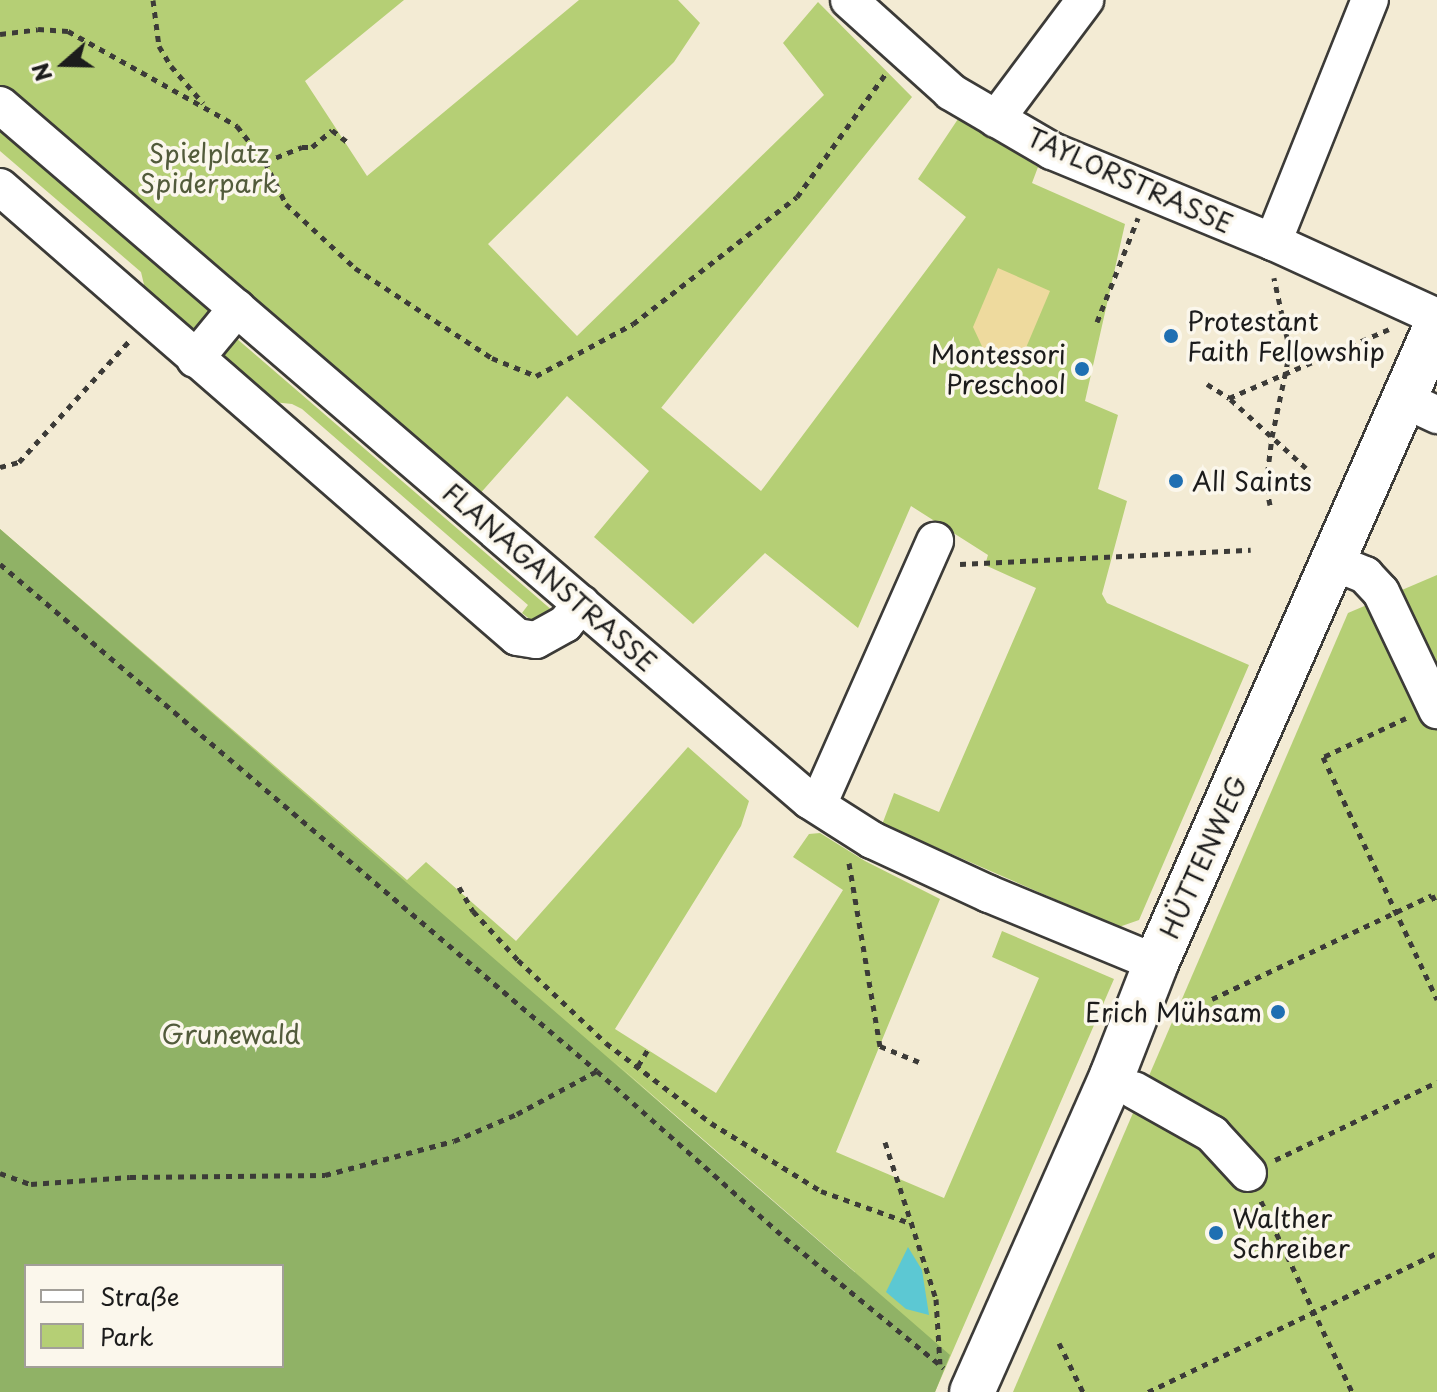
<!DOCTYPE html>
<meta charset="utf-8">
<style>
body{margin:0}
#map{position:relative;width:1437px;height:1392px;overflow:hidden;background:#f3ebd4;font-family:"Playpen Sans",sans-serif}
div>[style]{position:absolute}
.green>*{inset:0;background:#b5cf75}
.forest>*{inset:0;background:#90b266}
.sand>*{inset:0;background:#eeda9e}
.water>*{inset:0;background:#5cc8d3}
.path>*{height:5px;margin-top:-2.5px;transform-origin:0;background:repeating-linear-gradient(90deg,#3c3b38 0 6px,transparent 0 12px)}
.roads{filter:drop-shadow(2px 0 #3c3b38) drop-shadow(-2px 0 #3c3b38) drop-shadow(0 2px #3c3b38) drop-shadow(0 -2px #3c3b38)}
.minor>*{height:36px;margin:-18px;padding:0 18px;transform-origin:18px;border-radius:18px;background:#fff}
.major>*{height:44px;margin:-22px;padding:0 22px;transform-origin:22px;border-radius:22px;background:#fff}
.dots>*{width:22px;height:22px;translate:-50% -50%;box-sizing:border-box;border:4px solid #fbf7ec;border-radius:50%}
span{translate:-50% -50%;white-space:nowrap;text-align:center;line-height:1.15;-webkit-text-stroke:7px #fbf7ec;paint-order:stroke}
.park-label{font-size:26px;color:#525b3b}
.street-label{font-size:26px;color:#1c1c1c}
.poi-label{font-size:26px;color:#1c1c1c}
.left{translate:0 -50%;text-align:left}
.right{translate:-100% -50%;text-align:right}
.legend{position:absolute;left:24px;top:1264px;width:260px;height:104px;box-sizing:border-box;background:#fbf7ec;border:2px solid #a29f99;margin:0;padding:10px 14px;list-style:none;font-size:24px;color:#1c1c1c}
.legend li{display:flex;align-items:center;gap:16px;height:40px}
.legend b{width:40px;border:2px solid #a29f99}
.north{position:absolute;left:24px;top:24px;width:80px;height:80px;-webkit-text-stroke:6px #fbf7ec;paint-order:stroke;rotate:250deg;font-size:22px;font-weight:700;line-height:32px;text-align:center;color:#1c1c1c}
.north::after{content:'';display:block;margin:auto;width:28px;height:36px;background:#1c1c1c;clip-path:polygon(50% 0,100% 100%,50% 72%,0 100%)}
</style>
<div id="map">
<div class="green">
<i style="clip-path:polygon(0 0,404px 0,305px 81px,367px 176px,579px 0,678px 0,700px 23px,674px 62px,488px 244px,577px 336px,824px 95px,783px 43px,818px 2px,912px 97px,661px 408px,585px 344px,761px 491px,966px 217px,918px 179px,960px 116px,1038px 167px,1032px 183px,1125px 224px,1085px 401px,1118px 415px,1098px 489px,1127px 501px,1102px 594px,1107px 603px,1249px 665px,1139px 920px,1119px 927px,917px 839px,880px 830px,894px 793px,939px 812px,1036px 588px,985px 565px,988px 555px,911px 506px,858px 628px,765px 553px,693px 624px,594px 537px,649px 471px,567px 396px,477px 497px,0 88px)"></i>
<i style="clip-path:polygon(0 123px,211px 303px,210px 318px,193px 333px,146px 293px,141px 272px,0 151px)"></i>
<i style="clip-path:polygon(236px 338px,561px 618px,532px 621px,522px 613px,528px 605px,302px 409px,292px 404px,273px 402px,221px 362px,222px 352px)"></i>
<i style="clip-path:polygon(evenodd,0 529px,407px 880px,426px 862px,516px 941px,688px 747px,749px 801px,741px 826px,615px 1029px,716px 1093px,843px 890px,793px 857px,809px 834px,820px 833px,865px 861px,940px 899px,836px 1152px,944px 1198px,1039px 978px,992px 957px,1002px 931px,1114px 979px,935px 1392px,0 1392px,0 529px,611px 1059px,855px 1272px,855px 1273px,777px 1206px,611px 1059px,0 529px,26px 1266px,282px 1266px,282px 1366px,26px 1366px,26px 1266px)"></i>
<i style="clip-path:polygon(1437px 575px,1437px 1392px,1013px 1392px,1348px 613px)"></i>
</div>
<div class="forest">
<i style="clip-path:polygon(evenodd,0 529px,950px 1355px,935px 1392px,0 1392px,0 529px,26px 1266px,282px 1266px,282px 1366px,26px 1366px,26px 1266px)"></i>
</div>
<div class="sand">
<i style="clip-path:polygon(998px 268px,1050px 291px,1017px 369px,987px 357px,973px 327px)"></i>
</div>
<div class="water">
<i style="clip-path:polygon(908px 1247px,922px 1270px,929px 1315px,906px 1309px,886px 1292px)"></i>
</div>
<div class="path">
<i style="left:153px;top:0;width:46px;rotate:82.6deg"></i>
<i style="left:159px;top:46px;width:23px;rotate:59deg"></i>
<i style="left:171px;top:66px;width:49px;rotate:49.1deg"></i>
<i style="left:0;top:34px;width:38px;rotate:-7deg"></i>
<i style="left:38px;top:29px;width:30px;rotate:4deg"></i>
<i style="left:68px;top:31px;width:194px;rotate:29.3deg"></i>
<i style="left:237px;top:126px;width:46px;rotate:52.1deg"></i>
<i style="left:265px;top:162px;width:47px;rotate:63.4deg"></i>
<i style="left:286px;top:204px;width:94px;rotate:42.8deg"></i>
<i style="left:355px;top:268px;width:164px;rotate:33.3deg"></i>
<i style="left:492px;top:358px;width:48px;rotate:22.2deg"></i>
<i style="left:536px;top:376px;width:110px;rotate:-28.2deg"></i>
<i style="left:633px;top:324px;width:207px;rotate:-37.8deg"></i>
<i style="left:797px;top:197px;width:153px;rotate:-54.3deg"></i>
<i style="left:265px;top:162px;width:40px;rotate:-22deg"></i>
<i style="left:302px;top:147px;width:10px"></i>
<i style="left:312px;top:147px;width:26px;rotate:-40deg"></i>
<i style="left:332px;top:130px;width:23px;rotate:38deg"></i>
<i style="left:1097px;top:322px;width:112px;rotate:-68.5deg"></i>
<i style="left:1207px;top:384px;width:26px;rotate:32deg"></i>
<i style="left:0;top:467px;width:20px;rotate:-15deg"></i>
<i style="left:19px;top:462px;width:164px;rotate:-47.7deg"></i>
<i style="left:1306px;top:468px;width:104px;rotate:-137.7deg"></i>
<i style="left:1229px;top:398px;width:174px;rotate:-23.3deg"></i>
<i style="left:1270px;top:505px;width:20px;rotate:-101deg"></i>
<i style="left:1266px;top:485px;width:48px;rotate:-82.9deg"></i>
<i style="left:1272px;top:437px;width:88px;rotate:-78.2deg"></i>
<i style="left:1290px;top:351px;width:75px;rotate:-102.4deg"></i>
<i style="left:0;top:564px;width:783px;rotate:40.34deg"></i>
<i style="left:597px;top:1071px;width:251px;rotate:41.6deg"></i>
<i style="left:785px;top:1238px;width:205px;rotate:39.3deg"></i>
<i style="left:960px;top:564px;width:291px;rotate:-2.8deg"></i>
<i style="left:1406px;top:718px;width:92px;rotate:154.8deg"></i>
<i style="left:1323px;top:757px;width:268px;rotate:64.8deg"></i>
<i style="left:849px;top:863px;width:186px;rotate:80.4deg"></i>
<i style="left:880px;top:1046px;width:42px;rotate:22.3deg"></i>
<i style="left:459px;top:887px;width:28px;rotate:60deg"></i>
<i style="left:473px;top:911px;width:67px;rotate:47.4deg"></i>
<i style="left:518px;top:960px;width:121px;rotate:43.3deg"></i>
<i style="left:606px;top:1043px;width:132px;rotate:37.3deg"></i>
<i style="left:711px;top:1123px;width:129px;rotate:31.7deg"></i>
<i style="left:821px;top:1191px;width:98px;rotate:19.7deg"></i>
<i style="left:1212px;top:999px;width:243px;rotate:-25.3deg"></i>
<i style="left:1432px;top:895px;width:11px;rotate:63deg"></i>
<i style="left:638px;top:1066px;width:23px;rotate:-59deg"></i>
<i style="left:885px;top:1142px;width:165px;rotate:72deg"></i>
<i style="left:936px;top:1299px;width:65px;rotate:86.5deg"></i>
<i style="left:1275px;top:1160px;width:180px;rotate:-25.7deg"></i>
<i style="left:0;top:1173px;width:33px;rotate:20deg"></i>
<i style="left:31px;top:1184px;width:99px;rotate:-4deg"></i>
<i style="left:130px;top:1177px;width:195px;rotate:-0.6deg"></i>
<i style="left:325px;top:1175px;width:133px;rotate:-14.8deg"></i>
<i style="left:454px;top:1141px;width:69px;rotate:-23.2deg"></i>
<i style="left:517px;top:1114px;width:91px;rotate:-28.3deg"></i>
<i style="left:1261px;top:1201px;width:212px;rotate:64.5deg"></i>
<i style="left:1059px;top:1343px;width:55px;rotate:63.9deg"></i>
<i style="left:1148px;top:1392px;width:321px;rotate:-25.7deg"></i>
</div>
<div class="roads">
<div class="minor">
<i style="left:849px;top:0;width:137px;rotate:42deg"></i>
<i style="left:951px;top:92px;width:117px;rotate:30.3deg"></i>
<i style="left:1052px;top:151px;width:239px;rotate:22.4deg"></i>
<i style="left:1273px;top:242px;width:180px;rotate:24.6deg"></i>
<i style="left:0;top:105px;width:1067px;rotate:40.67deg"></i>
<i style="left:809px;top:800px;width:75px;rotate:32.4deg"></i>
<i style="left:872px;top:840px;width:129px;rotate:24.8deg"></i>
<i style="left:989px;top:894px;width:181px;rotate:22.4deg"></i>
<i style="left:996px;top:119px;width:149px;rotate:-53.2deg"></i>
<i style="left:0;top:187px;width:685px;rotate:41.04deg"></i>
<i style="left:517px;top:637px;width:19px;rotate:9deg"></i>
<i style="left:536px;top:640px;width:33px;rotate:-29deg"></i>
<i style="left:565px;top:624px;width:26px;rotate:-51deg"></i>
<i style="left:1273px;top:242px;width:261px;rotate:-68.2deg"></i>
<i style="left:195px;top:359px;width:66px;rotate:-50.5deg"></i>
<i style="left:1403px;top:399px;width:38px;rotate:25deg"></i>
<i style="left:1333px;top:562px;width:35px;rotate:22deg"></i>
<i style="left:1365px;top:575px;width:23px;rotate:47deg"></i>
<i style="left:1381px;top:592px;width:131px;rotate:64.6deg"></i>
<i style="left:818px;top:805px;width:289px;rotate:-66.1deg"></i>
<i style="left:1134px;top:1090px;width:90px;rotate:29.4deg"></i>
<i style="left:1212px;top:1134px;width:53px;rotate:47.3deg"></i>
</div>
<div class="major">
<i style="left:972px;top:1392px;width:346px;rotate:-66.1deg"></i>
<i style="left:1112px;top:1076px;width:121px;rotate:-68.7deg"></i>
<i style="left:1156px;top:963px;width:698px;rotate:-66.26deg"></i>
</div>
</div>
<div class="dots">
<i style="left:1171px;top:336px;background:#1f6fb2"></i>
<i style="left:1082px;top:369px;background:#1f6fb2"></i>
<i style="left:1176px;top:481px;background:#1f6fb2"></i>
<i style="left:1278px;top:1012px;background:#1f6fb2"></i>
<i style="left:1216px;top:1233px;background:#1f6fb2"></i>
</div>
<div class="park-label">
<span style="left:209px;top:168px">Spielplatz<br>Spiderpark</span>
<span style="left:231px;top:1034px">Grunewald</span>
</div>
<div class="street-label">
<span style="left:1130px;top:180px;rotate:24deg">TAYLORSTRASSE</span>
<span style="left:550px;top:577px;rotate:41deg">FLANAGANSTRASSE</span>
<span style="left:1203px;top:857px;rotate:-66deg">HÜTTENWEG</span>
</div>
<div class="poi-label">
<span class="left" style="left:1187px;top:336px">Protestant<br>Faith Fellowship</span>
<span class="right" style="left:1066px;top:369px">Montessori<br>Preschool</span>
<span class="left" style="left:1192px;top:481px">All Saints</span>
<span class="right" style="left:1262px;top:1012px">Erich Mühsam</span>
<span class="left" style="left:1232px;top:1233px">Walther<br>Schreiber</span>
</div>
<ul class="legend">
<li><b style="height:10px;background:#fff"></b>Straße</li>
<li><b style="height:22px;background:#b5cf75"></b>Park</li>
</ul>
<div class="north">N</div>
</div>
